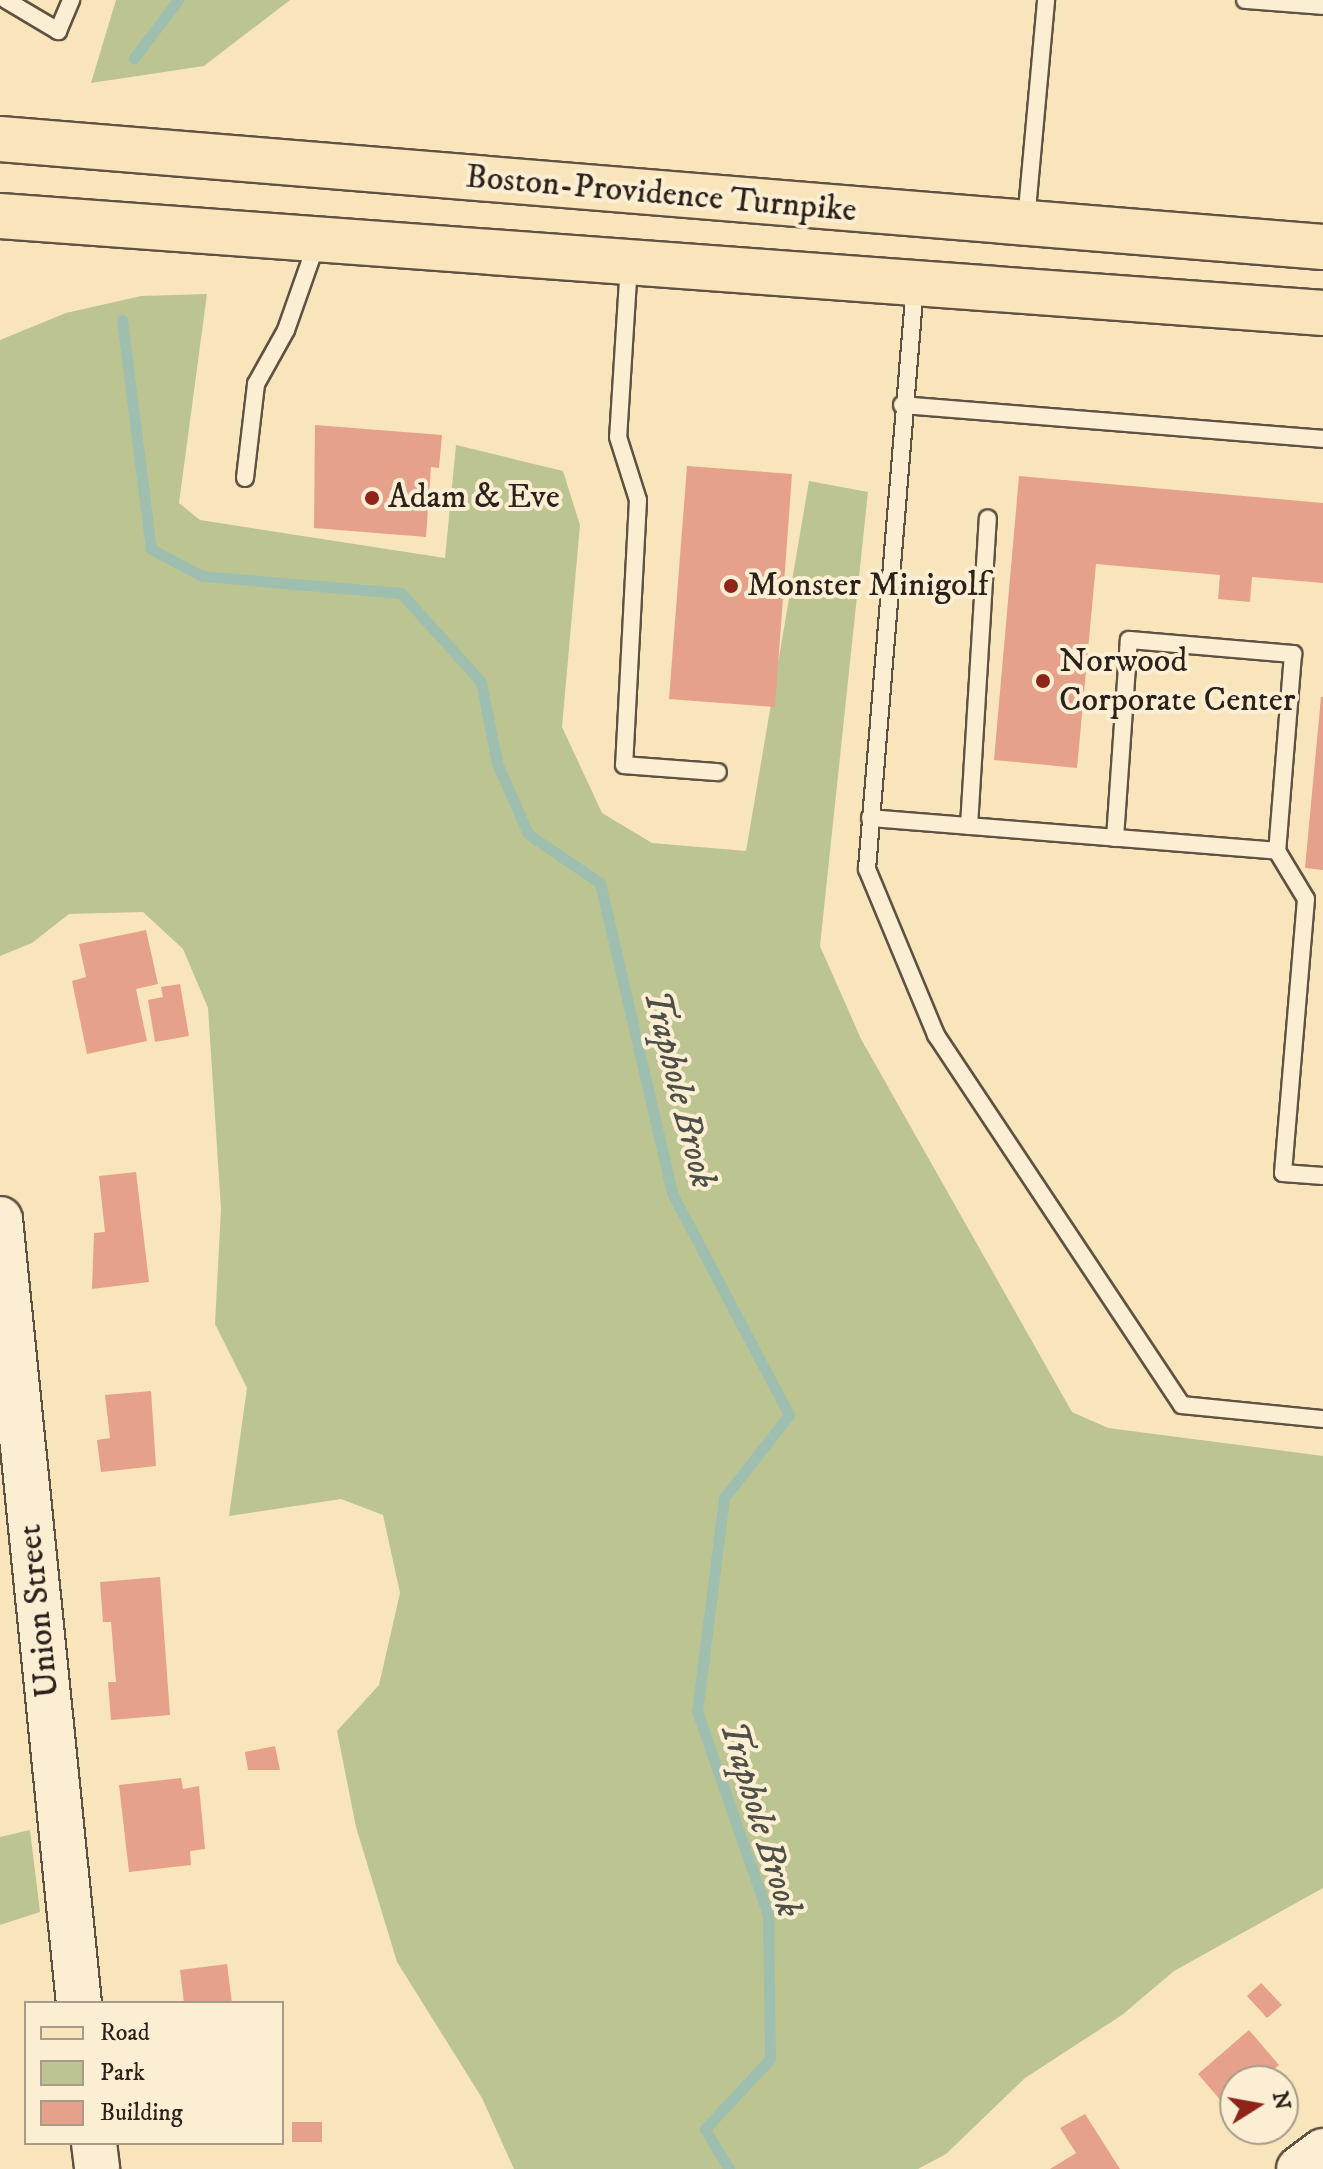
<!DOCTYPE html>
<style>
body{margin:0}
#map{position:relative;width:1323px;height:2169px;overflow:hidden;background:#f9e5bb;font-family:"IM FELL DW Pica",serif}
div>[style]{position:absolute}
.green>*{inset:0;background:#bcc591}
.stream>*{height:11px;margin:-5.5px;padding:0 5.5px;transform-origin:5.5px;border-radius:5.5px;background:#9ebfaf}
.building>*{inset:0;background:#e5a18a}
.roads{filter:drop-shadow(2px 0 #5f5243) drop-shadow(-2px 0 #5f5243) drop-shadow(0 2px #5f5243) drop-shadow(0 -2px #5f5243)}
.lane>*{height:16px;margin:-8px;padding:0 8px;transform-origin:8px;border-radius:8px;background:#fbeed3}
.secondary>*{height:44px;margin:-22px;padding:0 22px;transform-origin:22px;border-radius:22px;background:#fbeed3}
.primary>*{height:44px;margin:-22px;padding:0 22px;transform-origin:22px;border-radius:22px;background:#f9e5bb}
.dots>*{width:22px;height:22px;translate:-50% -50%;box-sizing:border-box;border:4px solid #fbeed3;border-radius:50%}
span{translate:-50% -50%;white-space:nowrap;text-align:center;line-height:1.15;-webkit-text-stroke:8px #fbeed3;paint-order:stroke}
.street-label{font-size:34px;color:#2c211b}
.poi-label{font-size:34px;color:#2c211b}
.left{translate:0 -50%;text-align:left}
.water-label{font-size:36px;color:#4e5047;font-style:italic}
.legend{position:absolute;left:24px;top:2001px;width:260px;height:144px;box-sizing:border-box;background:#fbeed3;border:2px solid #a89c89;margin:0;padding:10px 14px;list-style:none;font-size:24px;color:#2c211b}
.legend li{display:flex;align-items:center;gap:16px;height:40px}
.legend b{width:40px;border:2px solid #a89c89}
.north{position:absolute;left:1219px;top:2065px;width:80px;height:80px;box-sizing:border-box;background:#fbeed3;border:2px solid #a89c89;border-radius:50%;rotate:79deg;font-size:22px;font-weight:700;line-height:32px;text-align:center;color:#2c211b}
.north::after{content:'';display:block;margin:auto;width:28px;height:36px;background:#8f2418;clip-path:polygon(50% 0,100% 100%,50% 72%,0 100%)}
</style>
<div id="map">
<div class="green">
<i style="clip-path:polygon(116px 0,290px 0,204px 66px,91px 83px)"></i>
<i style="clip-path:polygon(207px 294px,179px 503px,200px 520px,445px 558px,456px 445px,563px 471px,580px 525px,562px 727px,602px 813px,652px 843px,746px 851px,809px 481px,868px 492px,820px 946px,861px 1039px,1072px 1412px,1108px 1428px,1323px 1456px,1323px 1888px,1174px 1971px,1122px 2015px,1025px 2078px,946px 2154px,918px 2169px,514px 2169px,482px 2098px,397px 1962px,356px 1827px,337px 1731px,379px 1685px,400px 1593px,383px 1515px,341px 1499px,229px 1516px,247px 1388px,215px 1324px,221px 1209px,208px 1008px,183px 949px,143px 912px,69px 914px,32px 943px,0 956px,0 340px,66px 313px,141px 296px)"></i>
<i style="clip-path:polygon(30px 1830px,40px 1912px,0 1925px,0 1837px)"></i>
</div>
<div class="stream">
<i style="left:134px;top:58px;width:73px;rotate:-52.8deg"></i>
<i style="left:122px;top:320px;width:231px;rotate:82.8deg"></i>
<i style="left:151px;top:549px;width:58px;rotate:27.9deg"></i>
<i style="left:202px;top:576px;width:200px;rotate:4.9deg"></i>
<i style="left:401px;top:593px;width:120px;rotate:48deg"></i>
<i style="left:481px;top:682px;width:83px;rotate:78.8deg"></i>
<i style="left:497px;top:763px;width:77px;rotate:66.4deg"></i>
<i style="left:528px;top:834px;width:87px;rotate:34.2deg"></i>
<i style="left:600px;top:883px;width:318px;rotate:76.9deg"></i>
<i style="left:672px;top:1193px;width:251px;rotate:62.2deg"></i>
<i style="left:789px;top:1415px;width:105px;rotate:128.1deg"></i>
<i style="left:724px;top:1498px;width:215px;rotate:97.2deg"></i>
<i style="left:697px;top:1711px;width:216px;rotate:70.8deg"></i>
<i style="left:768px;top:1915px;width:144px;rotate:89.2deg"></i>
<i style="left:770px;top:2059px;width:96px;rotate:132.9deg"></i>
<i style="left:705px;top:2129px;width:47px;rotate:59deg"></i>
</div>
<div class="building">
<i style="clip-path:polygon(315px 425px,442px 435px,439px 468px,431px 467px,426px 537px,314px 528px)"></i>
<i style="clip-path:polygon(687px 466px,792px 474px,775px 707px,669px 699px)"></i>
<i style="clip-path:polygon(1019px 476px,1323px 503px,1323px 583px,1252px 577px,1250px 602px,1218px 599px,1220px 575px,1096px 564px,1077px 768px,994px 760px)"></i>
<i style="clip-path:polygon(1321px 697px,1323px 697px,1323px 870px,1305px 868px)"></i>
<i style="clip-path:polygon(146px 930px,158px 984px,136px 989px,147px 1041px,87px 1054px,72px 981px,86px 977px,79px 944px)"></i>
<i style="clip-path:polygon(180px 984px,189px 1036px,155px 1042px,148px 1000px,163px 997px,161px 987px)"></i>
<i style="clip-path:polygon(136px 1172px,149px 1282px,92px 1289px,94px 1233px,105px 1232px,99px 1176px)"></i>
<i style="clip-path:polygon(151px 1391px,156px 1466px,101px 1472px,97px 1440px,110px 1438px,105px 1395px)"></i>
<i style="clip-path:polygon(160px 1577px,170px 1715px,111px 1720px,108px 1682px,116px 1682px,111px 1622px,103px 1622px,100px 1582px)"></i>
<i style="clip-path:polygon(275px 1746px,280px 1770px,248px 1770px,245px 1752px)"></i>
<i style="clip-path:polygon(181px 1778px,183px 1789px,199px 1786px,205px 1849px,190px 1851px,191px 1865px,129px 1872px,119px 1785px)"></i>
<i style="clip-path:polygon(227px 1964px,232px 2003px,184px 2003px,180px 1970px)"></i>
<i style="clip-path:polygon(1261px 1983px,1282px 2005px,1267px 2018px,1247px 1996px)"></i>
<i style="clip-path:polygon(1249px 2030px,1279px 2065px,1260px 2081px,1235px 2081px,1235px 2103px,1228px 2109px,1198px 2074px)"></i>
<i style="clip-path:polygon(1085px 2114px,1120px 2169px,1050px 2169px,1076px 2153px,1060px 2128px)"></i>
<i style="clip-path:polygon(292px 2122px,322px 2122px,322px 2142px,292px 2142px)"></i>
</div>
<div class="roads">
<div class="lane">
<i style="left:6px;top:0;width:61px;rotate:30.8deg"></i>
<i style="left:58px;top:31px;width:34px;rotate:-67deg"></i>
<i style="left:1245px;top:0;width:78px;rotate:4.4deg"></i>
<i style="left:1026px;top:221px;width:222px;rotate:-84.8deg"></i>
<i style="left:629px;top:264px;width:173px;rotate:93.6deg"></i>
<i style="left:618px;top:437px;width:66px;rotate:72.4deg"></i>
<i style="left:638px;top:500px;width:265px;rotate:93deg"></i>
<i style="left:624px;top:765px;width:94px;rotate:4.3deg"></i>
<i style="left:915px;top:286px;width:585px;rotate:94.71deg"></i>
<i style="left:867px;top:869px;width:180px;rotate:67.4deg"></i>
<i style="left:936px;top:1035px;width:444px;rotate:56.4deg"></i>
<i style="left:1182px;top:1405px;width:142px;rotate:5.7deg"></i>
<i style="left:902px;top:405px;width:422px;rotate:4.6deg"></i>
<i style="left:245px;top:478px;width:95px;rotate:-83.3deg"></i>
<i style="left:256px;top:384px;width:62px;rotate:-60.9deg"></i>
<i style="left:286px;top:330px;width:93px;rotate:-70.6deg"></i>
<i style="left:870px;top:818px;width:408px;rotate:4.6deg"></i>
<i style="left:969px;top:826px;width:308px;rotate:-86.5deg"></i>
<i style="left:1115px;top:838px;width:198px;rotate:-86deg"></i>
<i style="left:1129px;top:640px;width:165px;rotate:4.9deg"></i>
<i style="left:1293px;top:654px;width:198px;rotate:94.6deg"></i>
<i style="left:1277px;top:851px;width:56px;rotate:58.9deg"></i>
<i style="left:1306px;top:899px;width:275px;rotate:94.8deg"></i>
<i style="left:1283px;top:1173px;width:40px;rotate:4.3deg"></i>
</div>
<div class="secondary">
<i style="left:0;top:1219px;width:788px;rotate:84.25deg"></i>
<i style="left:94px;top:2143px;width:26px;rotate:83deg"></i>
<i style="left:1299px;top:2169px;width:30px;rotate:-37deg"></i>
</div>
<div class="primary">
<i style="left:0;top:139px;width:1327px;rotate:4.67deg"></i>
<i style="left:0;top:216px;width:1327px;rotate:4.19deg"></i>
</div>
</div>
<div class="dots">
<i style="left:372px;top:498px;background:#8f2418"></i>
<i style="left:731px;top:586px;background:#8f2418"></i>
<i style="left:1043px;top:681px;background:#8f2418"></i>
</div>
<div class="street-label">
<span style="left:661px;top:194px;rotate:5deg">Boston-Providence Turnpike</span>
<span style="left:39px;top:1611px;rotate:-96deg">Union Street</span>
</div>
<div class="poi-label">
<span class="left" style="left:388px;top:498px">Adam &amp; Eve</span>
<span class="left" style="left:747px;top:586px">Monster Minigolf</span>
<span class="left" style="left:1059px;top:681px">Norwood<br>Corporate Center</span>
</div>
<div class="water-label">
<span style="left:679px;top:1089px;rotate:76deg">Traphole Brook</span>
<span style="left:760px;top:1819px;rotate:73deg">Traphole Brook</span>
</div>
<ul class="legend">
<li><b style="height:10px;background:#f9e5bb"></b>Road</li>
<li><b style="height:22px;background:#bcc591"></b>Park</li>
<li><b style="height:22px;background:#e5a18a"></b>Building</li>
</ul>
<div class="north">N</div>
</div>
